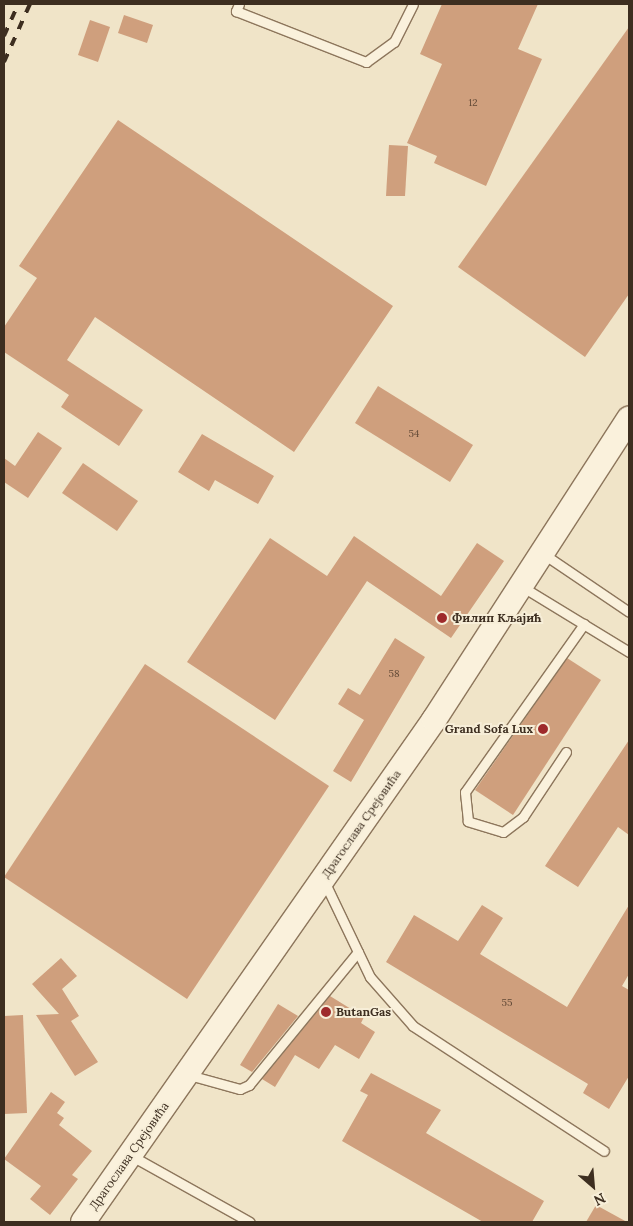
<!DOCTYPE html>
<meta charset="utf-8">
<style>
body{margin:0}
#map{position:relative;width:633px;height:1226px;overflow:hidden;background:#f0e4c8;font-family:Lora,serif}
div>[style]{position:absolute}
.building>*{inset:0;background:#cf9f7d}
.roads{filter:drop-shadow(1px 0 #8d765c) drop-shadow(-1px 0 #8d765c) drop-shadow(0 1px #8d765c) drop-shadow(0 -1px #8d765c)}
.lane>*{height:9px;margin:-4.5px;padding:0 4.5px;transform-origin:4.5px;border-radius:4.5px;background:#faf1dc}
.secondary>*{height:24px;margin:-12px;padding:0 12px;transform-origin:12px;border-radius:12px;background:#faf1dc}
.rail>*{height:4px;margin-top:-2px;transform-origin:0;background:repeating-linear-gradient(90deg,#3d2e20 0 9px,transparent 0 18px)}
.dots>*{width:14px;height:14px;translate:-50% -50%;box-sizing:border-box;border:2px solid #f7eed8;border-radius:50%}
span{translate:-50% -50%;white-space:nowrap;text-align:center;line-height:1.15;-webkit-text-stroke:4px #f7eed8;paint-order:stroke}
.number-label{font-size:10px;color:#624a37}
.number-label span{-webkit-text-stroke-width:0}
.poi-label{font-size:12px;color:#3d2e20;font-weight:700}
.left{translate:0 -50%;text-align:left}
.right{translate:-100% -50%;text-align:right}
.street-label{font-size:12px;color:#3d2e20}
.frame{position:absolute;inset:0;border:5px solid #3d2e20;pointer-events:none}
.north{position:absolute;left:568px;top:1161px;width:50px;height:50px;-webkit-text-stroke:4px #f7eed8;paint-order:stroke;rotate:153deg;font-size:14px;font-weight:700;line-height:20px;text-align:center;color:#3d2e20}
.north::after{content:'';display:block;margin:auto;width:18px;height:22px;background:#3d2e20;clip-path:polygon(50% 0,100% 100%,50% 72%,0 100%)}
</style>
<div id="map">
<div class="building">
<i style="clip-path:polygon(442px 4px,538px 4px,518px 49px,542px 59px,486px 186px,434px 163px,437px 156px,407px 143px,442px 64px,420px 54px)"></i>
<i style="clip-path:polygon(124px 15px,153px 25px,147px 43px,118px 33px)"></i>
<i style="clip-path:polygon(90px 20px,110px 27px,98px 62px,78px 55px)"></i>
<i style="clip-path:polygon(629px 27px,629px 294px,585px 357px,458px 267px)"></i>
<i style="clip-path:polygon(118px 120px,393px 306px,294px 452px,95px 317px,67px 360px,143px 410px,119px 446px,61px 407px,69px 395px,4px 352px,4px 327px,37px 278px,19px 266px)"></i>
<i style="clip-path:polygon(389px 145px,408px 146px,405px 196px,386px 196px)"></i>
<i style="clip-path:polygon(378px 386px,473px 445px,450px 482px,355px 423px)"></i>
<i style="clip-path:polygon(38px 432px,62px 448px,28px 498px,4px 482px,4px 458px,15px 466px)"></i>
<i style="clip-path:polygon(202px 434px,274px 476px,258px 504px,215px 480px,209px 491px,178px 472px)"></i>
<i style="clip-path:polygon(83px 463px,138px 501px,117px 531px,62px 493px)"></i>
<i style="clip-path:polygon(354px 536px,441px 596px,477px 543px,504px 561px,451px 638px,367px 581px,275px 720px,187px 662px,270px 538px,327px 576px)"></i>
<i style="clip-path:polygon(395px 638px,425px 657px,351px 782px,333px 771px,364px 720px,338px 704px,348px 688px,360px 695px)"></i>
<i style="clip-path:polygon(567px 658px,601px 680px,513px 815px,475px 790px)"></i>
<i style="clip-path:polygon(145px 664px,329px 786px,187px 999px,4px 877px)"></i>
<i style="clip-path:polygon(629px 740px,629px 835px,618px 827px,578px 887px,545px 866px)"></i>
<i style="clip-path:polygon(482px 905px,503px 918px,480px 954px,567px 1007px,629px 905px,629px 974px,622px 986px,629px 990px,629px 1076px,609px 1109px,583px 1093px,588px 1084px,386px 962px,414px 915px,458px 941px)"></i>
<i style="clip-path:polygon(61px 958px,77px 976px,62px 989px,79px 1016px,71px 1021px,98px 1062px,75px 1076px,36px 1015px,59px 1014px,32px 984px)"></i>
<i style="clip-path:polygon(330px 996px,364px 1017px,361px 1023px,375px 1032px,359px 1059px,335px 1045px,319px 1069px,295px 1055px,275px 1087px,262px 1079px)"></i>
<i style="clip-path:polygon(278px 1004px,298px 1016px,252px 1072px,240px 1065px)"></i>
<i style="clip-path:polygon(23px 1015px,27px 1113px,4px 1114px,4px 1016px)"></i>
<i style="clip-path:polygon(371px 1073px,441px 1110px,426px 1133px,544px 1201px,532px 1222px,483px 1222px,342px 1141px,368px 1095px,360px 1091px)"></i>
<i style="clip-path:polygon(51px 1092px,65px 1102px,57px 1113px,64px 1118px,59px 1125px,92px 1151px,72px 1175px,78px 1179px,50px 1215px,30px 1199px,41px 1186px,4px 1159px)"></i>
<i style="clip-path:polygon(596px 1205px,627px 1222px,586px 1222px)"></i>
</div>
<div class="roads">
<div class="lane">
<i style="left:239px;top:4px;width:8px;rotate:113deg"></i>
<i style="left:236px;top:11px;width:140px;rotate:21.4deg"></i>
<i style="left:366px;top:62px;width:34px;rotate:-36deg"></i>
<i style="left:394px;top:42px;width:42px;rotate:-63.4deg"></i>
<i style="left:542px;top:553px;width:105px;rotate:34.1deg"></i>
<i style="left:521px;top:586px;width:127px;rotate:31.4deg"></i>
<i style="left:566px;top:752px;width:78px;rotate:123.5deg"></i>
<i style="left:523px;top:817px;width:25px;rotate:143deg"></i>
<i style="left:503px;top:832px;width:37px;rotate:-163deg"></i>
<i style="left:468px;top:821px;width:29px;rotate:-96deg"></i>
<i style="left:465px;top:792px;width:206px;rotate:-54.7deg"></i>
<i style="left:324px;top:881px;width:106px;rotate:64.4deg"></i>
<i style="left:370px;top:977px;width:65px;rotate:48.7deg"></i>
<i style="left:413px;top:1026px;width:228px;rotate:33.2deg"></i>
<i style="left:189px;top:1075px;width:53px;rotate:15.4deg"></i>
<i style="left:240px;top:1089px;width:10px;rotate:-24deg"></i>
<i style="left:249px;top:1085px;width:172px;rotate:-50.7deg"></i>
<i style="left:130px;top:1155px;width:137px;rotate:29.2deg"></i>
</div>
<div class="secondary">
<i style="left:83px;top:1222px;width:613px;rotate:-55.04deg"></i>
<i style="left:434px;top:720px;width:359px;rotate:-57.1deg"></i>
</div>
</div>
<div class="rail">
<i style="left:4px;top:36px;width:35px;rotate:-66deg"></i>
<i style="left:4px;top:62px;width:64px;rotate:-65.9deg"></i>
</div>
<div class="dots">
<i style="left:442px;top:618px;background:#9e2a2b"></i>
<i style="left:543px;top:729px;background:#9e2a2b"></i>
<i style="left:326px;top:1012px;background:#9e2a2b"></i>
</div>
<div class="number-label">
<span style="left:473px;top:103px">12</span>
<span style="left:414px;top:434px">54</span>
<span style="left:394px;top:674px">58</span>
<span style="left:507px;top:1003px">55</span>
</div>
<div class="poi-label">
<span class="left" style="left:452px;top:618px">Филип Кљајић</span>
<span class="right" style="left:533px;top:729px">Grand Sofa Lux</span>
<span class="left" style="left:336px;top:1012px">ButanGas</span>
</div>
<div class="street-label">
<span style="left:361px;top:824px;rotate:-55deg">Драгослава Срејовића</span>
<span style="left:129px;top:1156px;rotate:-55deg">Драгослава Срејовића</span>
</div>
<div class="frame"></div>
<div class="north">N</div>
</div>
